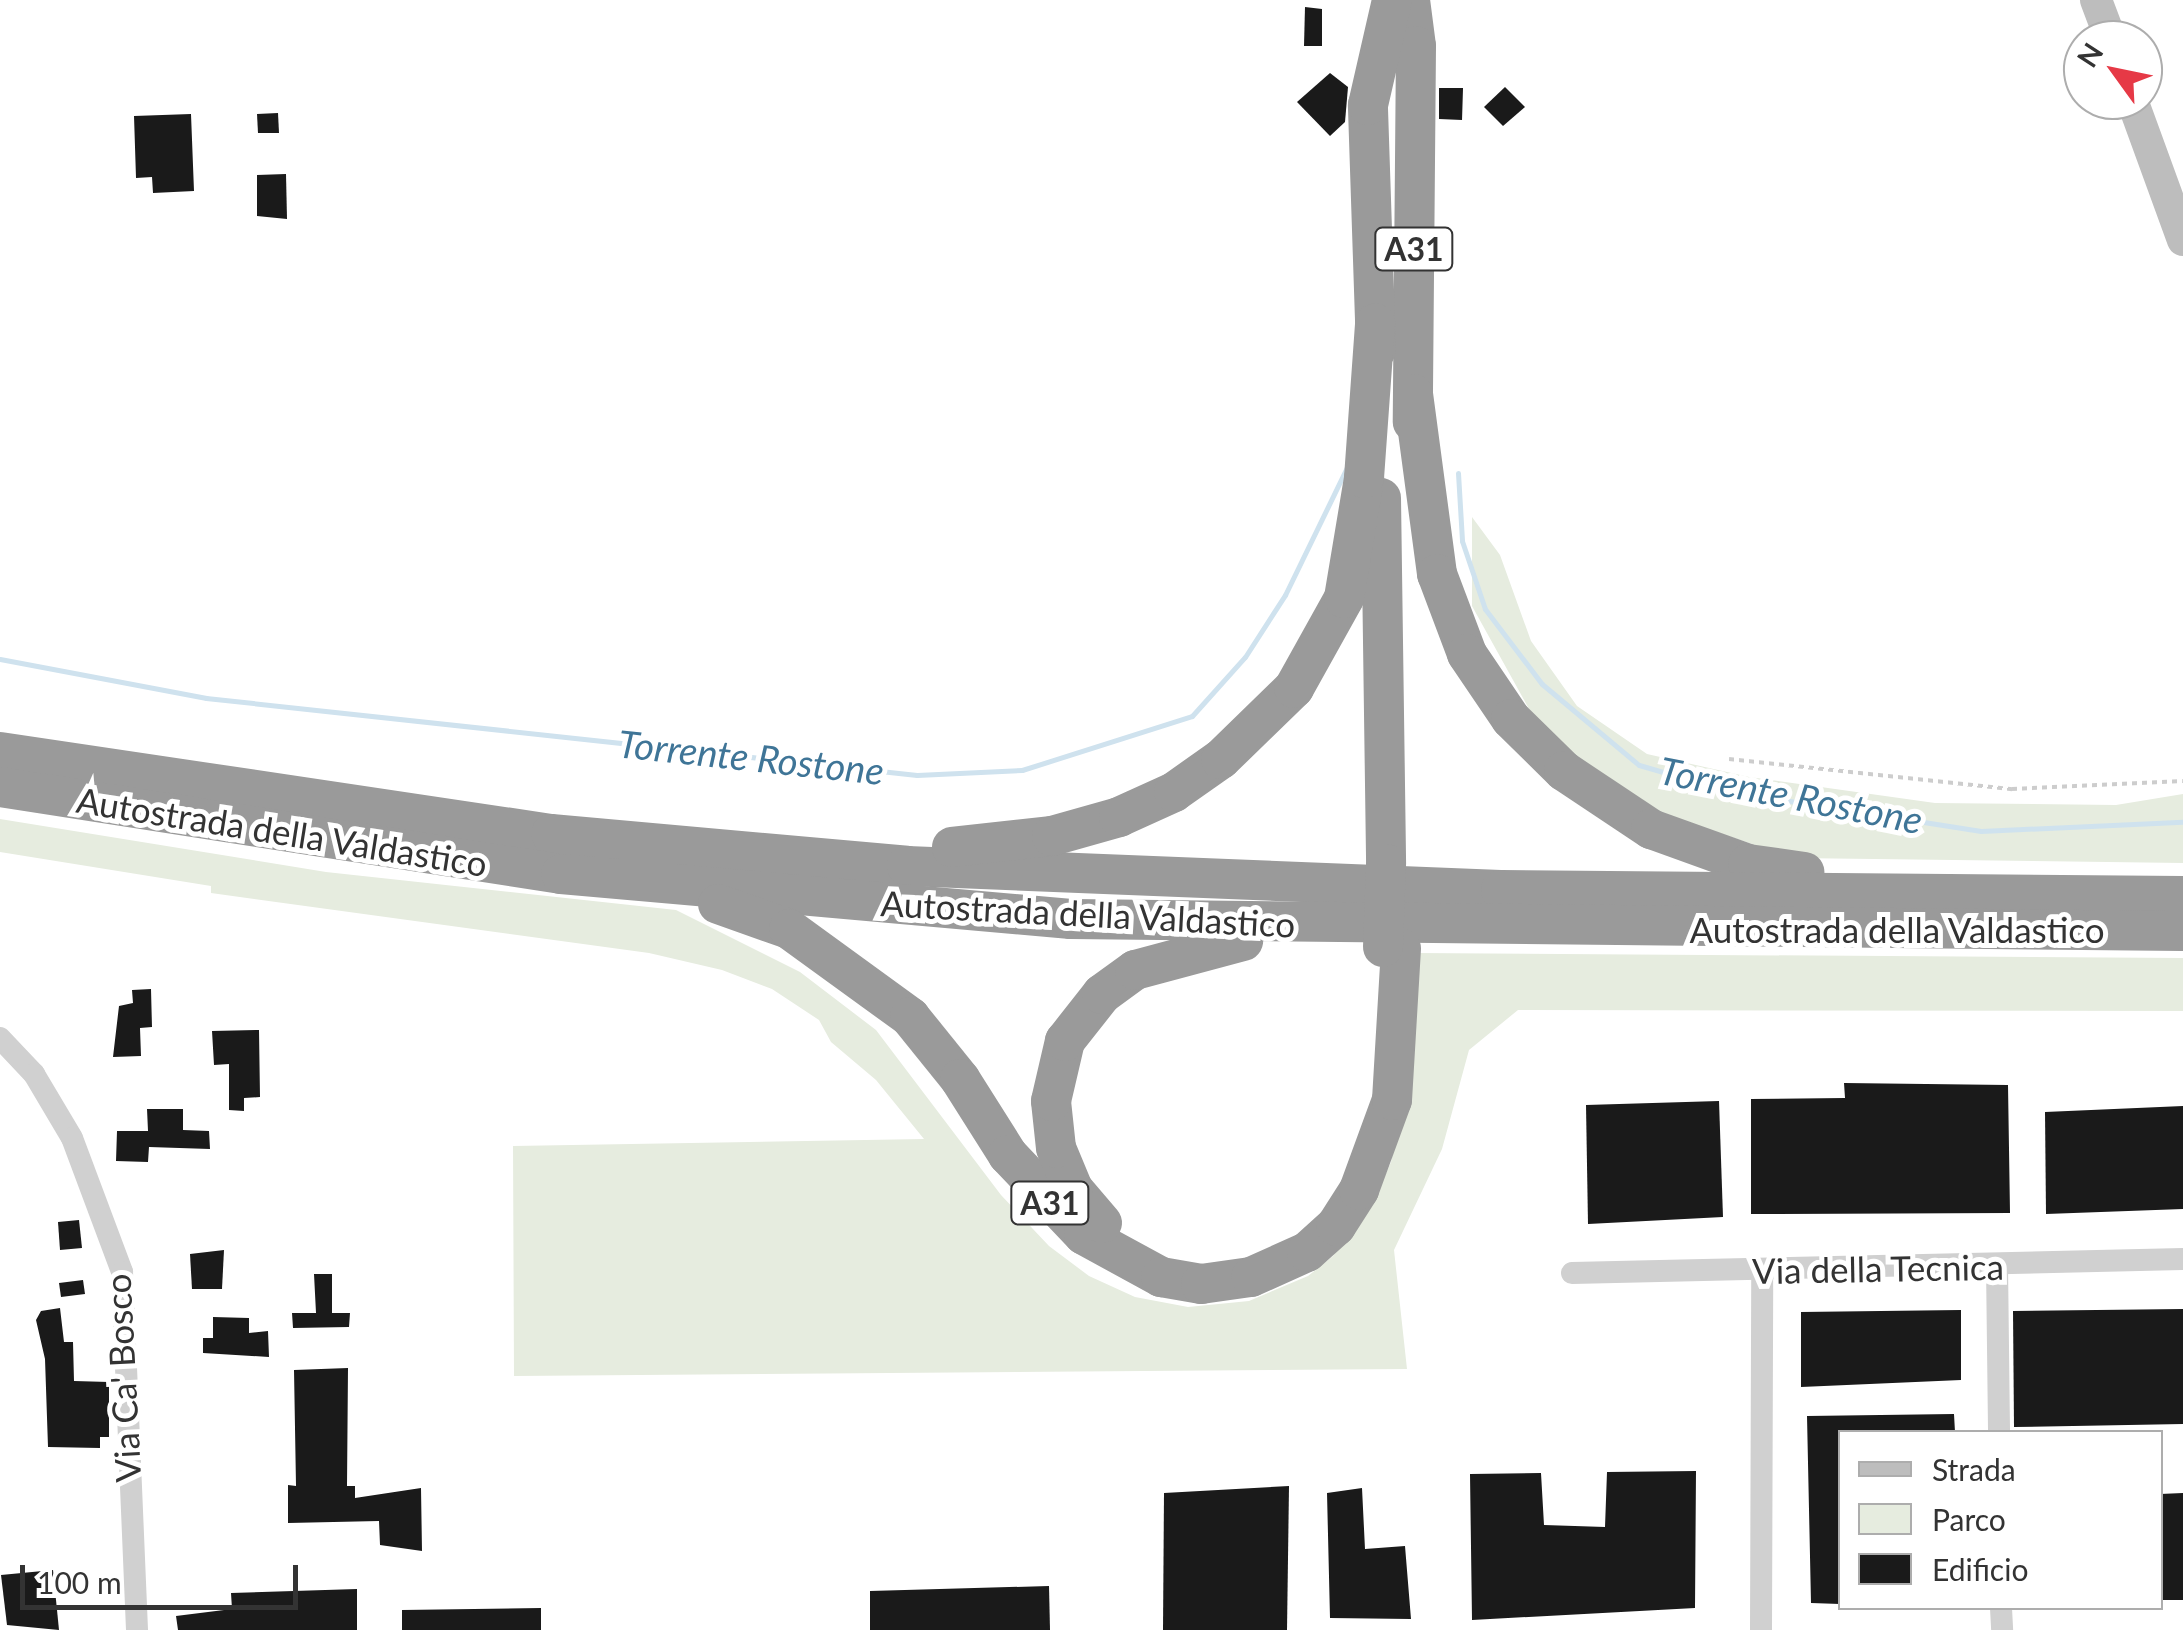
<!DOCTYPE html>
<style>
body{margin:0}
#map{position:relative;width:2183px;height:1630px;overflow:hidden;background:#fff;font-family:Lato,sans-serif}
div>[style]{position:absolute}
.green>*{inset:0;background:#e6ecdf}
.stream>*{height:5px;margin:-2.5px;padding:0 2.5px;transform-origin:2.5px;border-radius:2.5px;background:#cfe2ee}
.building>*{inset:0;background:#1a1a1a}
.path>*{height:4px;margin-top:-2px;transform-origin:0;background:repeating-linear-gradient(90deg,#cdcdcd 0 5px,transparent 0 10px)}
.street>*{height:22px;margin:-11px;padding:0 11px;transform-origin:11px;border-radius:11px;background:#d0d0d0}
.secondary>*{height:32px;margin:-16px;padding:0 16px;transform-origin:16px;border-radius:16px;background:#bdbdbd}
.highway>*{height:40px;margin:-20px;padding:0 20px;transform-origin:20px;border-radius:20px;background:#9a9a9a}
.highway-bridge>*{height:40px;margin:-20px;padding:0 20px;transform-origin:20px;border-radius:20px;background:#9a9a9a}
span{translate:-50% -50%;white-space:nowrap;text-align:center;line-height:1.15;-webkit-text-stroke:10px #fff;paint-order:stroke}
.shield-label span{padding:2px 8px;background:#fff;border:2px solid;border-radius:8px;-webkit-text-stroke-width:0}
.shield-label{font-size:32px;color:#333;font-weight:700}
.street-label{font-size:35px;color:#333}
.water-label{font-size:38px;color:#3f7597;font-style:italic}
.legend{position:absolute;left:1838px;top:1430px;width:325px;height:180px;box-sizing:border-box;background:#fff;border:2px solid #adadad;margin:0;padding:12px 18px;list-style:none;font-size:30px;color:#333}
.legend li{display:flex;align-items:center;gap:20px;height:50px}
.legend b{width:50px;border:2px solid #adadad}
.north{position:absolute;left:2063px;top:20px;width:100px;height:100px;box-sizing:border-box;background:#fff;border:2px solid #adadad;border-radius:50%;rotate:303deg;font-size:28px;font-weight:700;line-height:40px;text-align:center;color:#333}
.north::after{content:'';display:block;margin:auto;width:35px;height:45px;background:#e63946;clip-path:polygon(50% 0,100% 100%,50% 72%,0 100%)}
.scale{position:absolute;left:20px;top:1565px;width:278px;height:45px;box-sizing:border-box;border:5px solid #333;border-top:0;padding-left:12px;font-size:30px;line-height:35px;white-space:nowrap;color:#333;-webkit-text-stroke:8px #fff;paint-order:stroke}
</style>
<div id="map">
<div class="green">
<i style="clip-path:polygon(1472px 517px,1500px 555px,1531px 641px,1577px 706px,1647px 754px,1749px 777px,1935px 803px,2116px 805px,2183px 794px,2183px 863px,1794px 858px,1668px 816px,1619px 788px,1550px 735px,1529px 709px,1472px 606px)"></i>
<i style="clip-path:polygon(0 819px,326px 872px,676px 910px,800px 972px,876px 1030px,1001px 1195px,1049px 1246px,1089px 1276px,1135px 1297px,1188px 1307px,1249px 1301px,1308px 1276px,1333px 1256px,1374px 1200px,1391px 1162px,1410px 1066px,1415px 953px,2183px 958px,2183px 1011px,1518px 1010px,1469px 1050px,1442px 1149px,1394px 1250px,1407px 1369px,514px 1376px,513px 1146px,924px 1139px,876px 1080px,831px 1042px,819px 1020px,772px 989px,722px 970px,649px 953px,211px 893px,211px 886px,0 852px)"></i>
</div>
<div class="stream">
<i style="left:1458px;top:473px;width:68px;rotate:86.6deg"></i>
<i style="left:1462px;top:541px;width:72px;rotate:71.3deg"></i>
<i style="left:1485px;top:609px;width:94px;rotate:52.8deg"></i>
<i style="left:1542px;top:684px;width:126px;rotate:39.9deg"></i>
<i style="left:1639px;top:765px;width:97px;rotate:16.2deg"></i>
<i style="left:1732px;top:792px;width:252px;rotate:8.9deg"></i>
<i style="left:1981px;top:831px;width:202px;rotate:-2.6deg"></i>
<i style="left:0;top:659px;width:210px;rotate:10.7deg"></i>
<i style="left:206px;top:698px;width:715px;rotate:6.18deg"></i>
<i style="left:917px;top:775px;width:105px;rotate:-2.7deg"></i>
<i style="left:1022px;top:770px;width:178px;rotate:-17.6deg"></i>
<i style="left:1192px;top:716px;width:79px;rotate:-48.1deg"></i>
<i style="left:1245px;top:657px;width:74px;rotate:-57.2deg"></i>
<i style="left:1285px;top:595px;width:144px;rotate:-64.1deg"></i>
</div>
<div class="building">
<i style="clip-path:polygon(1305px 7px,1322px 9px,1322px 46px,1304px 46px)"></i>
<i style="clip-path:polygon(1330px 73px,1348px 87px,1345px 122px,1330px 136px,1297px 102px)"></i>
<i style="clip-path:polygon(1505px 87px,1525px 107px,1503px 126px,1484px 107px)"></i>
<i style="clip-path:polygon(1439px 88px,1463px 88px,1462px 120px,1439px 119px)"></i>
<i style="clip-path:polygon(278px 113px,279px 133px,258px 133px,257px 114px)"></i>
<i style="clip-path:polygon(191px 114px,194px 191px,153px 193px,152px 177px,136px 178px,134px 116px)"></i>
<i style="clip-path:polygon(286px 174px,287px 219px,257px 216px,257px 175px)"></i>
<i style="clip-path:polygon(151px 989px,152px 1027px,140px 1028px,141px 1056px,113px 1057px,119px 1006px,133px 1003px,132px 990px)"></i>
<i style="clip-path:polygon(259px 1030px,260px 1097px,244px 1098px,244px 1111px,229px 1110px,229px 1064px,214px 1065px,212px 1031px)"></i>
<i style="clip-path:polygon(1844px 1083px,2008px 1085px,2010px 1213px,1751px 1214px,1751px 1099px,1845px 1098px)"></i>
<i style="clip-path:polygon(1719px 1101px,1723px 1217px,1588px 1224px,1586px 1105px)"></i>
<i style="clip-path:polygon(2183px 1106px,2183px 1209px,2046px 1214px,2045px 1112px)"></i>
<i style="clip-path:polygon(147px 1109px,183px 1109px,183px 1130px,209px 1131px,210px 1149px,149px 1147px,148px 1162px,116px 1161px,117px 1131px,148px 1131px)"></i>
<i style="clip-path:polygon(79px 1220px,82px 1248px,60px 1250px,58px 1222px)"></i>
<i style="clip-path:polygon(224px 1250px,222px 1289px,192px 1289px,190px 1254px)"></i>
<i style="clip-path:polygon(314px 1274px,332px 1274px,332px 1313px,350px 1313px,349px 1327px,293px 1328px,292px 1313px,316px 1313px)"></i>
<i style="clip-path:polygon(83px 1280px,85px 1294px,61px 1297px,59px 1283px)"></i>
<i style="clip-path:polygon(60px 1308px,64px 1342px,73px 1342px,74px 1381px,109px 1382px,109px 1437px,100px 1437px,100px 1448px,48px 1447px,45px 1359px,36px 1320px,41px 1311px)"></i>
<i style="clip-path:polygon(2183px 1309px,2183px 1424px,2014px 1427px,2013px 1311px)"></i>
<i style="clip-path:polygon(1961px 1310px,1961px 1380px,1801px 1387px,1801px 1312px)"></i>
<i style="clip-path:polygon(213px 1317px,249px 1318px,249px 1333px,268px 1331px,269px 1357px,203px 1353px,203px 1338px,213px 1338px)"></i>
<i style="clip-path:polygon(348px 1368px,347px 1486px,355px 1486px,355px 1498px,421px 1488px,422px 1551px,380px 1545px,379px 1521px,288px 1523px,288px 1485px,296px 1486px,294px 1370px)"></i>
<i style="clip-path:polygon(1954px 1414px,1955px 1432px,1840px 1432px,1840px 1604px,1811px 1603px,1807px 1416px)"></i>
<i style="clip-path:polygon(1696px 1471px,1695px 1608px,1472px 1620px,1470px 1474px,1541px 1473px,1544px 1525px,1605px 1527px,1607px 1472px)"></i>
<i style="clip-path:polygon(1289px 1486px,1287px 1630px,1163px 1630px,1164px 1493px)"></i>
<i style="clip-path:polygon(1362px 1488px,1365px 1549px,1405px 1546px,1411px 1619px,1330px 1618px,1327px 1493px)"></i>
<i style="clip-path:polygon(2183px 1493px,2183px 1600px,2160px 1600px,2160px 1494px)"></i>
<i style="clip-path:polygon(53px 1570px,59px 1630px,7px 1625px,1px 1575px)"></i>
<i style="clip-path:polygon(1049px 1586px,1050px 1630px,870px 1630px,870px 1591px)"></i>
<i style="clip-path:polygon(357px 1589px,357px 1630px,178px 1630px,176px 1616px,232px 1609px,231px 1593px)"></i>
<i style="clip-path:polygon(541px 1608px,541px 1630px,402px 1630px,402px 1610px)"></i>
</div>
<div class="path">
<i style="left:1729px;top:759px;width:285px;rotate:6.1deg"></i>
<i style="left:2012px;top:789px;width:171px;rotate:-2.7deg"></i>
</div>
<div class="street">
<i style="left:0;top:1038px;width:50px;rotate:46.6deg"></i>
<i style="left:34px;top:1074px;width:74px;rotate:59.3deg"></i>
<i style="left:72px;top:1138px;width:143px;rotate:69.5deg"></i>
<i style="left:122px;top:1272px;width:358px;rotate:87.6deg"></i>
<i style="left:1997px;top:1265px;width:167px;rotate:89.3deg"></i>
<i style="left:1572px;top:1273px;width:611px;rotate:-1.31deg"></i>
<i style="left:2001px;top:1608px;width:22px;rotate:87deg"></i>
<i style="left:1761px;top:1630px;width:360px;rotate:-89.8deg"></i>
</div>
<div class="secondary">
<i style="left:2096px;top:0;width:43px;rotate:69.4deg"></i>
<i style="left:2132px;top:100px;width:149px;rotate:70deg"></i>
</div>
<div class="highway">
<i style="left:1410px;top:0;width:46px;rotate:82.6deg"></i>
<i style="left:1416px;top:46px;width:376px;rotate:90.5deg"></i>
<i style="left:1376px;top:350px;width:245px;rotate:-91.9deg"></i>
<i style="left:1368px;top:105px;width:108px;rotate:-77.1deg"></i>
<i style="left:1413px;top:394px;width:182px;rotate:82.4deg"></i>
<i style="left:1437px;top:574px;width:85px;rotate:69.4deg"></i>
<i style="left:1467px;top:654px;width:78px;rotate:55.9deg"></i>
<i style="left:1511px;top:719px;width:74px;rotate:44.5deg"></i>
<i style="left:1564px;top:771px;width:105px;rotate:33.7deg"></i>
<i style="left:1651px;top:829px;width:103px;rotate:19.8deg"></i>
<i style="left:1748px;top:864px;width:57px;rotate:8.1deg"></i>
<i style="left:1381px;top:498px;width:366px;rotate:89.2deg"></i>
<i style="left:0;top:752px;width:557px;rotate:8.46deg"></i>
<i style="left:551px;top:834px;width:357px;rotate:5.1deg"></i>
<i style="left:907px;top:866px;width:594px;rotate:2.31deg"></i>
<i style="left:1501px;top:890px;width:682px;rotate:0.5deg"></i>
<i style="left:0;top:787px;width:568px;rotate:8.82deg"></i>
<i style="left:561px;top:874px;width:512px;rotate:5.04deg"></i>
<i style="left:1071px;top:919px;width:1112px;rotate:0.62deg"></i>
<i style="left:952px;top:847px;width:101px;rotate:-6.3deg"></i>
<i style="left:1052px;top:836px;width:70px;rotate:-15.8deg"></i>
<i style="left:1119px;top:817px;width:60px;rotate:-24.4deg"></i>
<i style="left:1174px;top:792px;width:57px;rotate:-35.1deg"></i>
<i style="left:1221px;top:759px;width:102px;rotate:-44.2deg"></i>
<i style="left:1294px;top:688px;width:103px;rotate:-60.9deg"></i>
<i style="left:1344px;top:598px;width:122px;rotate:-80.5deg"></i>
<i style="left:1364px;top:478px;width:155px;rotate:-85.9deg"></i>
<i style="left:718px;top:904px;width:75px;rotate:19.4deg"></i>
<i style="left:789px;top:929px;width:150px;rotate:36deg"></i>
<i style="left:910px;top:1017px;width:80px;rotate:51.1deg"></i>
<i style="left:960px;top:1079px;width:90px;rotate:57.7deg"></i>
<i style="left:1008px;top:1155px;width:110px;rotate:46.5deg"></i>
<i style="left:1084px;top:1235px;width:88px;rotate:28.6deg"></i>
<i style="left:1161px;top:1277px;width:41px;rotate:9.9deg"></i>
<i style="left:1201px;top:1284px;width:50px;rotate:-8deg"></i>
<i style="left:1251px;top:1277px;width:61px;rotate:-24.1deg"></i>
<i style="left:1307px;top:1252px;width:39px;rotate:-42deg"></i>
<i style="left:1336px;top:1226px;width:43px;rotate:-57.4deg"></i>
<i style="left:1359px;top:1190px;width:96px;rotate:-69.9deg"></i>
<i style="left:1392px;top:1100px;width:152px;rotate:-86.6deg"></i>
<i style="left:1102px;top:1223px;width:45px;rotate:-130.5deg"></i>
<i style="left:1073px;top:1189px;width:44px;rotate:-112.5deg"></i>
<i style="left:1056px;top:1148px;width:47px;rotate:-96.1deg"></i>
<i style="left:1051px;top:1101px;width:62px;rotate:-76.9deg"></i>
<i style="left:1065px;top:1041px;width:60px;rotate:-51.8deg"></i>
<i style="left:1102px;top:994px;width:41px;rotate:-36deg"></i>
<i style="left:1135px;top:970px;width:112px;rotate:-15deg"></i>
</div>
<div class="highway-bridge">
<i style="left:1383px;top:947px;width:83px;rotate:-87.9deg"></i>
</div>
<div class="shield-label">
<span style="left:1414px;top:249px">A31</span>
<span style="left:1050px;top:1203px">A31</span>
</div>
<div class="street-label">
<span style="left:282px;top:831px;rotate:9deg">Autostrada della Valdastico</span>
<span style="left:1088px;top:913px;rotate:3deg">Autostrada della Valdastico</span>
<span style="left:1897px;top:929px">Autostrada della Valdastico</span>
<span style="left:1878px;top:1268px;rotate:-1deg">Via della Tecnica</span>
<span style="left:122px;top:1378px;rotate:-93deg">Via Ca' Bosco</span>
</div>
<div class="water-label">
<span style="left:751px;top:757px;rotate:6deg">Torrente Rostone</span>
<span style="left:1791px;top:795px;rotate:11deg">Torrente Rostone</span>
</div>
<ul class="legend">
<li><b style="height:12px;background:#bdbdbd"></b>Strada</li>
<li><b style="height:28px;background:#e6ecdf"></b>Parco</li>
<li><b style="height:28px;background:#1a1a1a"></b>Edificio</li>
</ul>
<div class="north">N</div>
<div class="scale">100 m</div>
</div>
